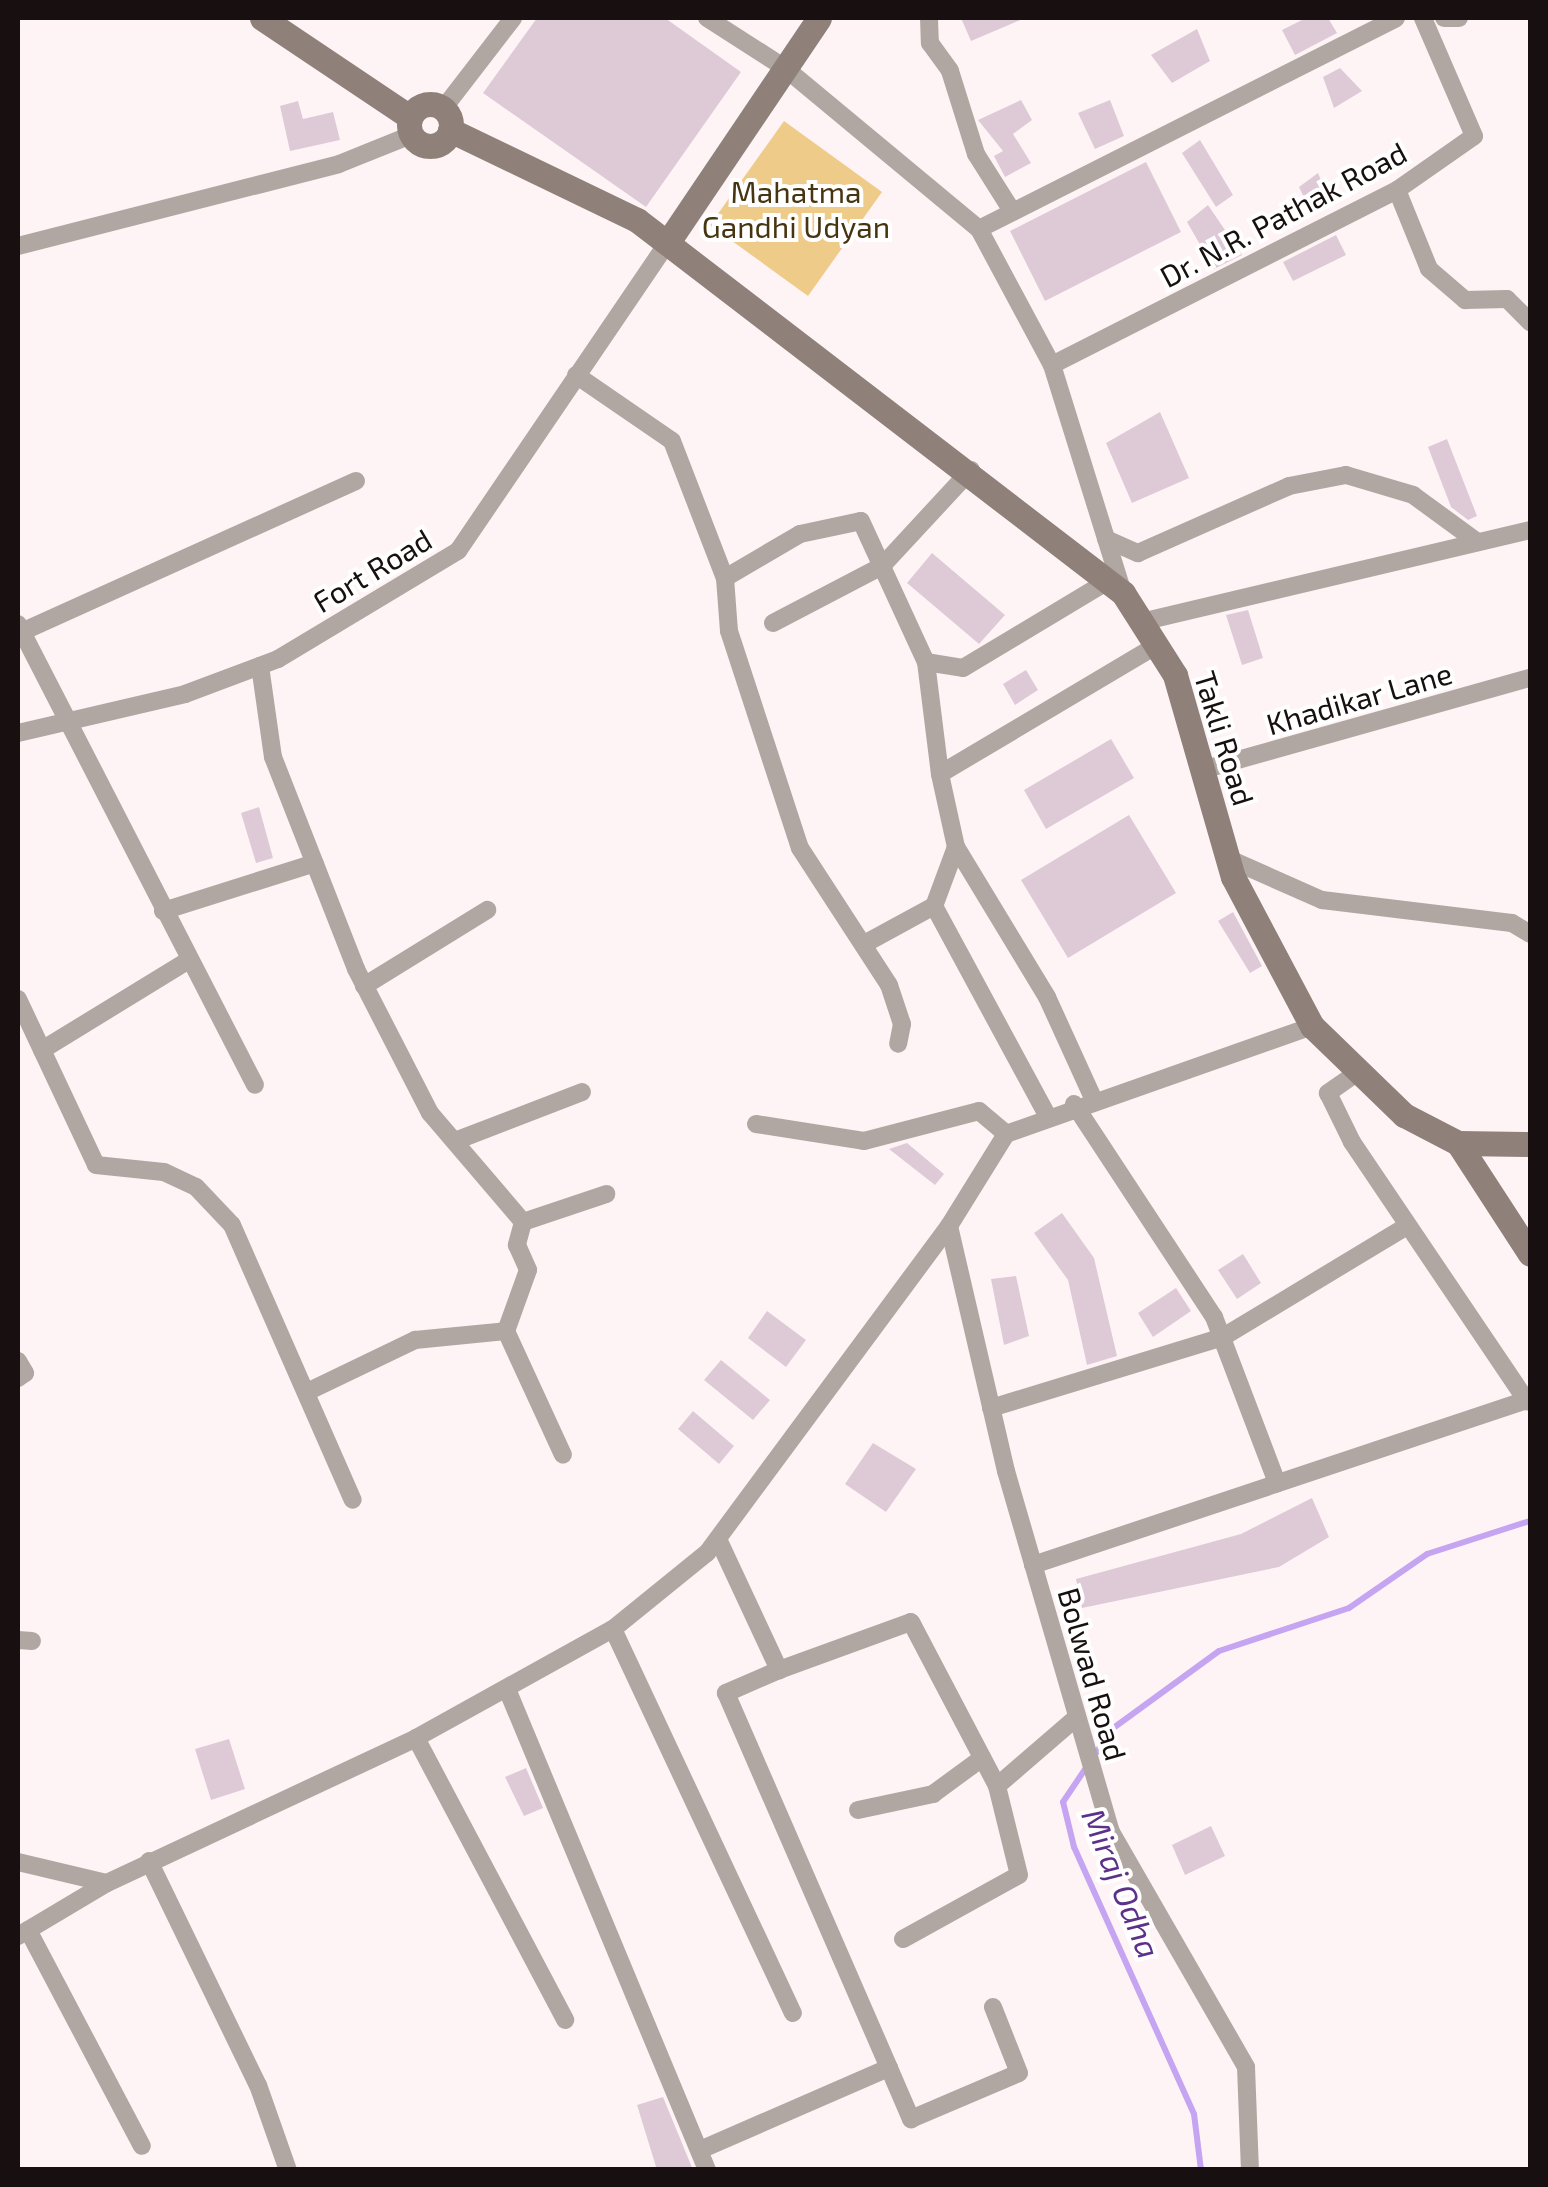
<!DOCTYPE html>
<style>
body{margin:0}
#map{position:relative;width:1548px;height:2187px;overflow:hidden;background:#fff4f5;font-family:"Exo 2",sans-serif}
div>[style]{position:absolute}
.green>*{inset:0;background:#efcb89}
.stream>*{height:6px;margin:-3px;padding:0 3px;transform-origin:3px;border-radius:3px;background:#c5a4f2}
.building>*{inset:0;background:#decad7}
.street>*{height:18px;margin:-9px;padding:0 9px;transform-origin:9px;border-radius:9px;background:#b1a7a2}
.secondary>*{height:25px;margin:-12.5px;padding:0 12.5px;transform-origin:12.5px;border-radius:12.5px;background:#8f817a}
.secondary>.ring{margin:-12.5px;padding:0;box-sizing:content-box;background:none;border:25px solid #8f817a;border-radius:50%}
span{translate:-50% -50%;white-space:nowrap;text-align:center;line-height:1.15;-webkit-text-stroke:8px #fff;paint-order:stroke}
.park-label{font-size:30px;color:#473511}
.street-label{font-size:30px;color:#181010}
.water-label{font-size:32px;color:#5d318a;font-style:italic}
.frame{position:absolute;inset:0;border:20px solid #181010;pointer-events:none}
</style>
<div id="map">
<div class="green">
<i style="clip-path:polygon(784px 121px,882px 192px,808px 296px,710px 225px)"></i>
</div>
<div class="stream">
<i style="left:1201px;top:2170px;width:56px;rotate:-97.1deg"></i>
<i style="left:1194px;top:2114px;width:293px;rotate:-114.2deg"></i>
<i style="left:1074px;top:1847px;width:46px;rotate:-103.7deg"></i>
<i style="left:1063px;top:1802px;width:88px;rotate:-56.1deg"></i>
<i style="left:1112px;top:1729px;width:132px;rotate:-36.1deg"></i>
<i style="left:1219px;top:1651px;width:137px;rotate:-18.3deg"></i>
<i style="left:1349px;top:1608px;width:95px;rotate:-34.7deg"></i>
<i style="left:1427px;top:1554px;width:108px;rotate:-17.8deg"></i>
</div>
<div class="building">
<i style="clip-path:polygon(537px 18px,665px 18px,741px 72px,646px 207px,483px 93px)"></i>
<i style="clip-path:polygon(961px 18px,1025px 18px,971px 41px)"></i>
<i style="clip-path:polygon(1306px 18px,1328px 18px,1337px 33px,1295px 55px,1282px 30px)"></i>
<i style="clip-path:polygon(1197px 29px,1210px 61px,1172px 83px,1151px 55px)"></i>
<i style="clip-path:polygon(1340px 68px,1362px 91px,1334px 108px,1323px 77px)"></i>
<i style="clip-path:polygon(1021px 100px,1032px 120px,1013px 134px,1031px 163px,1005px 177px,994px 156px,1003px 151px,978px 120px)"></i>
<i style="clip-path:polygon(1110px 100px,1124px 136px,1095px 149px,1078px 113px)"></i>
<i style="clip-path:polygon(298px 101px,303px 119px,333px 112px,340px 140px,290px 151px,280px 106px)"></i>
<i style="clip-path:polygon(1200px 140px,1233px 195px,1216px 207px,1182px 153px)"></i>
<i style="clip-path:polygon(1146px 162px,1181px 232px,1045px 301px,1010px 231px)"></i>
<i style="clip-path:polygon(1318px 173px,1331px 205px,1312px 215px,1299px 187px)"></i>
<i style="clip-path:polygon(1208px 205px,1242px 255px,1214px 269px,1187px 222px)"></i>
<i style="clip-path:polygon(1336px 235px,1346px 255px,1293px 281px,1283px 262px)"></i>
<i style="clip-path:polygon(1160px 412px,1189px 478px,1132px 503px,1106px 443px)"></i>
<i style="clip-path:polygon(1447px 439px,1477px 516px,1468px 520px,1451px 507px,1428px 447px)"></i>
<i style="clip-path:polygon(932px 553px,1005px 615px,979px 644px,907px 583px)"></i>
<i style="clip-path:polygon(1248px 610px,1263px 658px,1242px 665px,1226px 615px)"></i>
<i style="clip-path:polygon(1026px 670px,1038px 690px,1015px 705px,1003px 684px)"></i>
<i style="clip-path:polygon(1111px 739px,1134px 778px,1046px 829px,1024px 790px)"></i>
<i style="clip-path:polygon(259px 807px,273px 858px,256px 863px,241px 813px)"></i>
<i style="clip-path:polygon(1129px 815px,1176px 893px,1068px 958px,1021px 880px)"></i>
<i style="clip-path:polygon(1233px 912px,1262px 966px,1250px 973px,1218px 921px)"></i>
<i style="clip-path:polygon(907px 1143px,944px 1174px,935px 1185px,889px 1149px)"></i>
<i style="clip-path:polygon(1062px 1213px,1094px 1258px,1117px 1356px,1087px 1365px,1068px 1280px,1034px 1233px)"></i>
<i style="clip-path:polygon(1243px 1254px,1261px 1283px,1237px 1299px,1218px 1270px)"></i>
<i style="clip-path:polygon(1016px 1276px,1029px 1336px,1004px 1345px,991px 1279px)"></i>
<i style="clip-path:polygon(1176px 1288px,1191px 1311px,1153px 1337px,1138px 1313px)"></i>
<i style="clip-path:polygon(767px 1311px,806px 1340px,786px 1367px,748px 1338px)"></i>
<i style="clip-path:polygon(721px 1360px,770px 1400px,753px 1420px,704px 1380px)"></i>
<i style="clip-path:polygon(693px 1411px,734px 1446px,719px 1464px,678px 1429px)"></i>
<i style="clip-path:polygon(873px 1443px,916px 1469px,886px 1512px,845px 1484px)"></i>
<i style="clip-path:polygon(1312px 1498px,1329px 1537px,1279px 1567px,1082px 1608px,1076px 1579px,1241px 1534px)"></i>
<i style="clip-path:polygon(229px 1739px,245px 1789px,211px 1800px,195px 1749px)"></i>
<i style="clip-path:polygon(526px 1768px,543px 1808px,524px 1816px,505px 1777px)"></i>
<i style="clip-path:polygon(1211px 1826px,1225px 1856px,1185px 1875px,1172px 1845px)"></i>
<i style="clip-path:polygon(663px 2097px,693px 2170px,657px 2170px,637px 2105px)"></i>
</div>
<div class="street">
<i style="left:707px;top:18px;width:93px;rotate:32.7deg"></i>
<i style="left:785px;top:68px;width:252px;rotate:39.7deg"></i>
<i style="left:979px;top:229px;width:467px;rotate:-26.8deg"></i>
<i style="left:929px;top:18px;width:25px;rotate:88deg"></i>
<i style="left:930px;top:43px;width:34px;rotate:54deg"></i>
<i style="left:950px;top:71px;width:87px;rotate:72.6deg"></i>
<i style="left:976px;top:154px;width:67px;rotate:57.7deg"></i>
<i style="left:1444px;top:18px;width:15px"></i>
<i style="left:443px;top:109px;width:115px;rotate:-52.4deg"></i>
<i style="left:1397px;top:190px;width:85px;rotate:67.9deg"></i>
<i style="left:1429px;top:269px;width:48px;rotate:40.7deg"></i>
<i style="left:1465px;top:300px;width:42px;rotate:-1.4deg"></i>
<i style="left:1507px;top:299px;width:33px;rotate:45deg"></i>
<i style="left:979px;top:229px;width:154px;rotate:61.8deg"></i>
<i style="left:1052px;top:365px;width:239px;rotate:72.7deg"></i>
<i style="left:18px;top:246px;width:331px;rotate:-14.3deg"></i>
<i style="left:339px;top:164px;width:78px;rotate:-21.9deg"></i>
<i style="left:1052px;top:365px;width:387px;rotate:-26.9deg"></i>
<i style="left:1397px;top:190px;width:94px;rotate:-35deg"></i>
<i style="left:1474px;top:136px;width:129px;rotate:-113.4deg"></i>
<i style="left:576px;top:375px;width:116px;rotate:34.5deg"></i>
<i style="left:672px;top:441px;width:147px;rotate:68.9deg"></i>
<i style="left:725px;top:578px;width:53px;rotate:85.7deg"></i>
<i style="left:729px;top:631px;width:228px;rotate:71.9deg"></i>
<i style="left:800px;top:848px;width:163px;rotate:57deg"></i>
<i style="left:889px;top:985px;width:41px;rotate:71.6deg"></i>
<i style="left:902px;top:1024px;width:20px;rotate:101deg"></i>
<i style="left:1106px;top:539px;width:35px;rotate:24deg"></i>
<i style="left:1138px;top:553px;width:165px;rotate:-23.9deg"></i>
<i style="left:1289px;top:486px;width:58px;rotate:-10.9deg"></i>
<i style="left:1346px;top:475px;width:70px;rotate:16.6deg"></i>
<i style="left:1413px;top:495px;width:78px;rotate:36.1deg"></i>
<i style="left:725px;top:578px;width:87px;rotate:-30.4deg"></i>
<i style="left:800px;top:534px;width:62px;rotate:-12deg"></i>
<i style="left:861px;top:521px;width:155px;rotate:65.3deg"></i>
<i style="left:926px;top:662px;width:37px;rotate:9deg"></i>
<i style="left:963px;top:668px;width:169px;rotate:-31deg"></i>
<i style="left:1141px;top:622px;width:400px;rotate:-13.3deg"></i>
<i style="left:773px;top:623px;width:123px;rotate:-27.6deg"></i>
<i style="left:882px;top:566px;width:131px;rotate:-47.2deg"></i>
<i style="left:18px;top:624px;width:518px;rotate:62.79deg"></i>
<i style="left:26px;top:630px;width:362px;rotate:-24.3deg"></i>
<i style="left:926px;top:662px;width:113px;rotate:82.9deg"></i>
<i style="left:260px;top:666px;width:92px;rotate:81.9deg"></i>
<i style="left:273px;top:757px;width:228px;rotate:68.6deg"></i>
<i style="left:356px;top:969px;width:162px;rotate:62.8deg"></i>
<i style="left:430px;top:1113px;width:143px;rotate:49.5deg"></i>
<i style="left:523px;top:1222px;width:24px;rotate:105deg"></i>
<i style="left:517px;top:1245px;width:27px;rotate:66deg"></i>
<i style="left:528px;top:1270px;width:65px;rotate:109.8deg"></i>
<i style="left:506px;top:1331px;width:136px;rotate:65.3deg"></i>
<i style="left:18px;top:733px;width:171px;rotate:-13.1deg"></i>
<i style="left:185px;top:694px;width:99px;rotate:-20.6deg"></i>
<i style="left:278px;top:659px;width:210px;rotate:-31deg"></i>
<i style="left:458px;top:551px;width:374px;rotate:-55.8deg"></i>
<i style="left:1202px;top:770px;width:341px;rotate:-15.7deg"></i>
<i style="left:956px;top:847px;width:63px;rotate:110.4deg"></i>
<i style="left:934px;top:906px;width:235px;rotate:61.6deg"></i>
<i style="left:1227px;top:858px;width:104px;rotate:23.9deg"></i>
<i style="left:1322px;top:900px;width:191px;rotate:6.9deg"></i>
<i style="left:1512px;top:923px;width:21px;rotate:31deg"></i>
<i style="left:163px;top:911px;width:159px;rotate:-17.5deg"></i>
<i style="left:866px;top:943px;width:77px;rotate:-28.6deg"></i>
<i style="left:364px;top:986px;width:145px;rotate:-31.7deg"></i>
<i style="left:18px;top:999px;width:183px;rotate:64.8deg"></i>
<i style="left:96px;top:1165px;width:68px;rotate:5.9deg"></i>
<i style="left:164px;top:1172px;width:35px;rotate:25deg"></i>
<i style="left:196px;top:1187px;width:52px;rotate:46.5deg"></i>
<i style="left:232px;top:1225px;width:300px;rotate:66.3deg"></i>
<i style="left:42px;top:1050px;width:172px;rotate:-31.5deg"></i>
<i style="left:1358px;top:1072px;width:37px;rotate:145deg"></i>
<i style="left:1328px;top:1093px;width:55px;rotate:63.9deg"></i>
<i style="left:1352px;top:1142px;width:313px;rotate:56deg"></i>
<i style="left:1093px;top:1098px;width:111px;rotate:-114.5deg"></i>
<i style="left:1047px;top:997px;width:175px;rotate:-121.2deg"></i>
<i style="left:956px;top:847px;width:75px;rotate:-102.4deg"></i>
<i style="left:940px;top:774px;width:251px;rotate:-30.7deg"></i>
<i style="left:1074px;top:1104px;width:255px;rotate:56.7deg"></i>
<i style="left:1214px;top:1317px;width:178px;rotate:69.2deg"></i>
<i style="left:756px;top:1124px;width:109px;rotate:8.9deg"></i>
<i style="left:864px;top:1141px;width:119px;rotate:-14.6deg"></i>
<i style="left:979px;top:1111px;width:35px;rotate:40deg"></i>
<i style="left:455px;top:1141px;width:136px;rotate:-21.1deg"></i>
<i style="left:523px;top:1222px;width:88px;rotate:-18.6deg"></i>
<i style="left:949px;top:1226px;width:252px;rotate:76.9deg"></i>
<i style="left:1006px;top:1471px;width:376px;rotate:73.8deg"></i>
<i style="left:1111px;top:1832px;width:271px;rotate:60.1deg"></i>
<i style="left:1246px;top:2067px;width:103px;rotate:87.8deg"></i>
<i style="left:18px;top:1361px;width:14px;rotate:60deg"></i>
<i style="left:25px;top:1373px;width:9px;rotate:144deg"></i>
<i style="left:309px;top:1391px;width:118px;rotate:-25.7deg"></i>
<i style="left:415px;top:1340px;width:91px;rotate:-5.6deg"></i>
<i style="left:991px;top:1408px;width:243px;rotate:-17deg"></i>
<i style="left:1223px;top:1337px;width:211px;rotate:-31.1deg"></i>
<i style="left:718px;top:1539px;width:145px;rotate:65deg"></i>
<i style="left:779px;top:1670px;width:140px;rotate:-20deg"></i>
<i style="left:911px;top:1622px;width:185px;rotate:62.3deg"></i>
<i style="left:1033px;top:1565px;width:524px;rotate:-18.47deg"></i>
<i style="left:613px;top:1629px;width:424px;rotate:64.9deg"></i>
<i style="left:18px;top:1640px;width:14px;rotate:4deg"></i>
<i style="left:779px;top:1670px;width:58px;rotate:156.5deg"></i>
<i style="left:726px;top:1693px;width:409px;rotate:66.5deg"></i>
<i style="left:507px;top:1689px;width:521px;rotate:67.42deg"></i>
<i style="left:416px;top:1738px;width:319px;rotate:62.1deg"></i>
<i style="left:858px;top:1810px;width:77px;rotate:-12deg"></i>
<i style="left:933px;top:1794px;width:61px;rotate:-36.3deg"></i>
<i style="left:149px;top:1861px;width:249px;rotate:64.1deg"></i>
<i style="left:258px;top:2085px;width:90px;rotate:70.6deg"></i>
<i style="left:18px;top:1862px;width:91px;rotate:13.3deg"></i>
<i style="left:107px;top:1883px;width:341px;rotate:-25.1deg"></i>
<i style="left:416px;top:1738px;width:225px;rotate:-29deg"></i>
<i style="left:613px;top:1629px;width:121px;rotate:-39deg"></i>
<i style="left:707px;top:1553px;width:407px;rotate:-53.5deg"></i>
<i style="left:949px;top:1226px;width:108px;rotate:-58.2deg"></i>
<i style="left:1006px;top:1134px;width:324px;rotate:-19.4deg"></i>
<i style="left:28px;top:1930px;width:244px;rotate:62.2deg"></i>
<i style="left:18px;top:1936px;width:104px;rotate:-30.8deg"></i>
<i style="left:903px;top:1939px;width:132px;rotate:-28.9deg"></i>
<i style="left:1019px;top:1875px;width:92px;rotate:-103.9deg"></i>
<i style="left:997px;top:1786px;width:106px;rotate:-40.8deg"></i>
<i style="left:700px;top:2150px;width:206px;rotate:-23.5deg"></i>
<i style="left:889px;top:2068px;width:56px;rotate:66.7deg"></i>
<i style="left:911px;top:2119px;width:117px;rotate:-23.1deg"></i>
<i style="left:1019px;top:2073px;width:71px;rotate:-111.5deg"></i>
</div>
<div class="secondary">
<i style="left:262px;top:18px;width:178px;rotate:33.8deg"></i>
<i class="ring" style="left:409px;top:104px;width:17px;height:17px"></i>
<i style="left:450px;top:130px;width:208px;rotate:25.7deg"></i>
<i style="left:637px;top:220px;width:613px;rotate:37.51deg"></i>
<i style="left:1123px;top:593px;width:97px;rotate:57.6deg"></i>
<i style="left:1175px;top:675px;width:210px;rotate:74deg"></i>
<i style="left:1233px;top:877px;width:169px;rotate:62.1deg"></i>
<i style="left:1312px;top:1026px;width:128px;rotate:44.1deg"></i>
<i style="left:1404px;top:1115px;width:61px;rotate:27.4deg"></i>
<i style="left:1458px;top:1143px;width:132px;rotate:57deg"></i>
<i style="left:668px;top:242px;width:270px;rotate:-56deg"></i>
<i style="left:1458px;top:1143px;width:72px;rotate:0.8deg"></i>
</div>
<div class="park-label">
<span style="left:796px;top:208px">Mahatma<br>Gandhi Udyan</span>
</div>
<div class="street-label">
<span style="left:1283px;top:214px;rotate:-28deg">Dr. N.R. Pathak Road</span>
<span style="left:372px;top:570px;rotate:-31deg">Fort Road</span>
<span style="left:1359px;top:698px;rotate:-16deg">Khadikar Lane</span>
<span style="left:1225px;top:738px;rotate:73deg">Takli Road</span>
<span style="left:1093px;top:1674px;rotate:74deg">Bolwad Road</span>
</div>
<div class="water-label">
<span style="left:1122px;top:1883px;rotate:68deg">Miraj Odha</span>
</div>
<div class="frame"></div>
</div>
